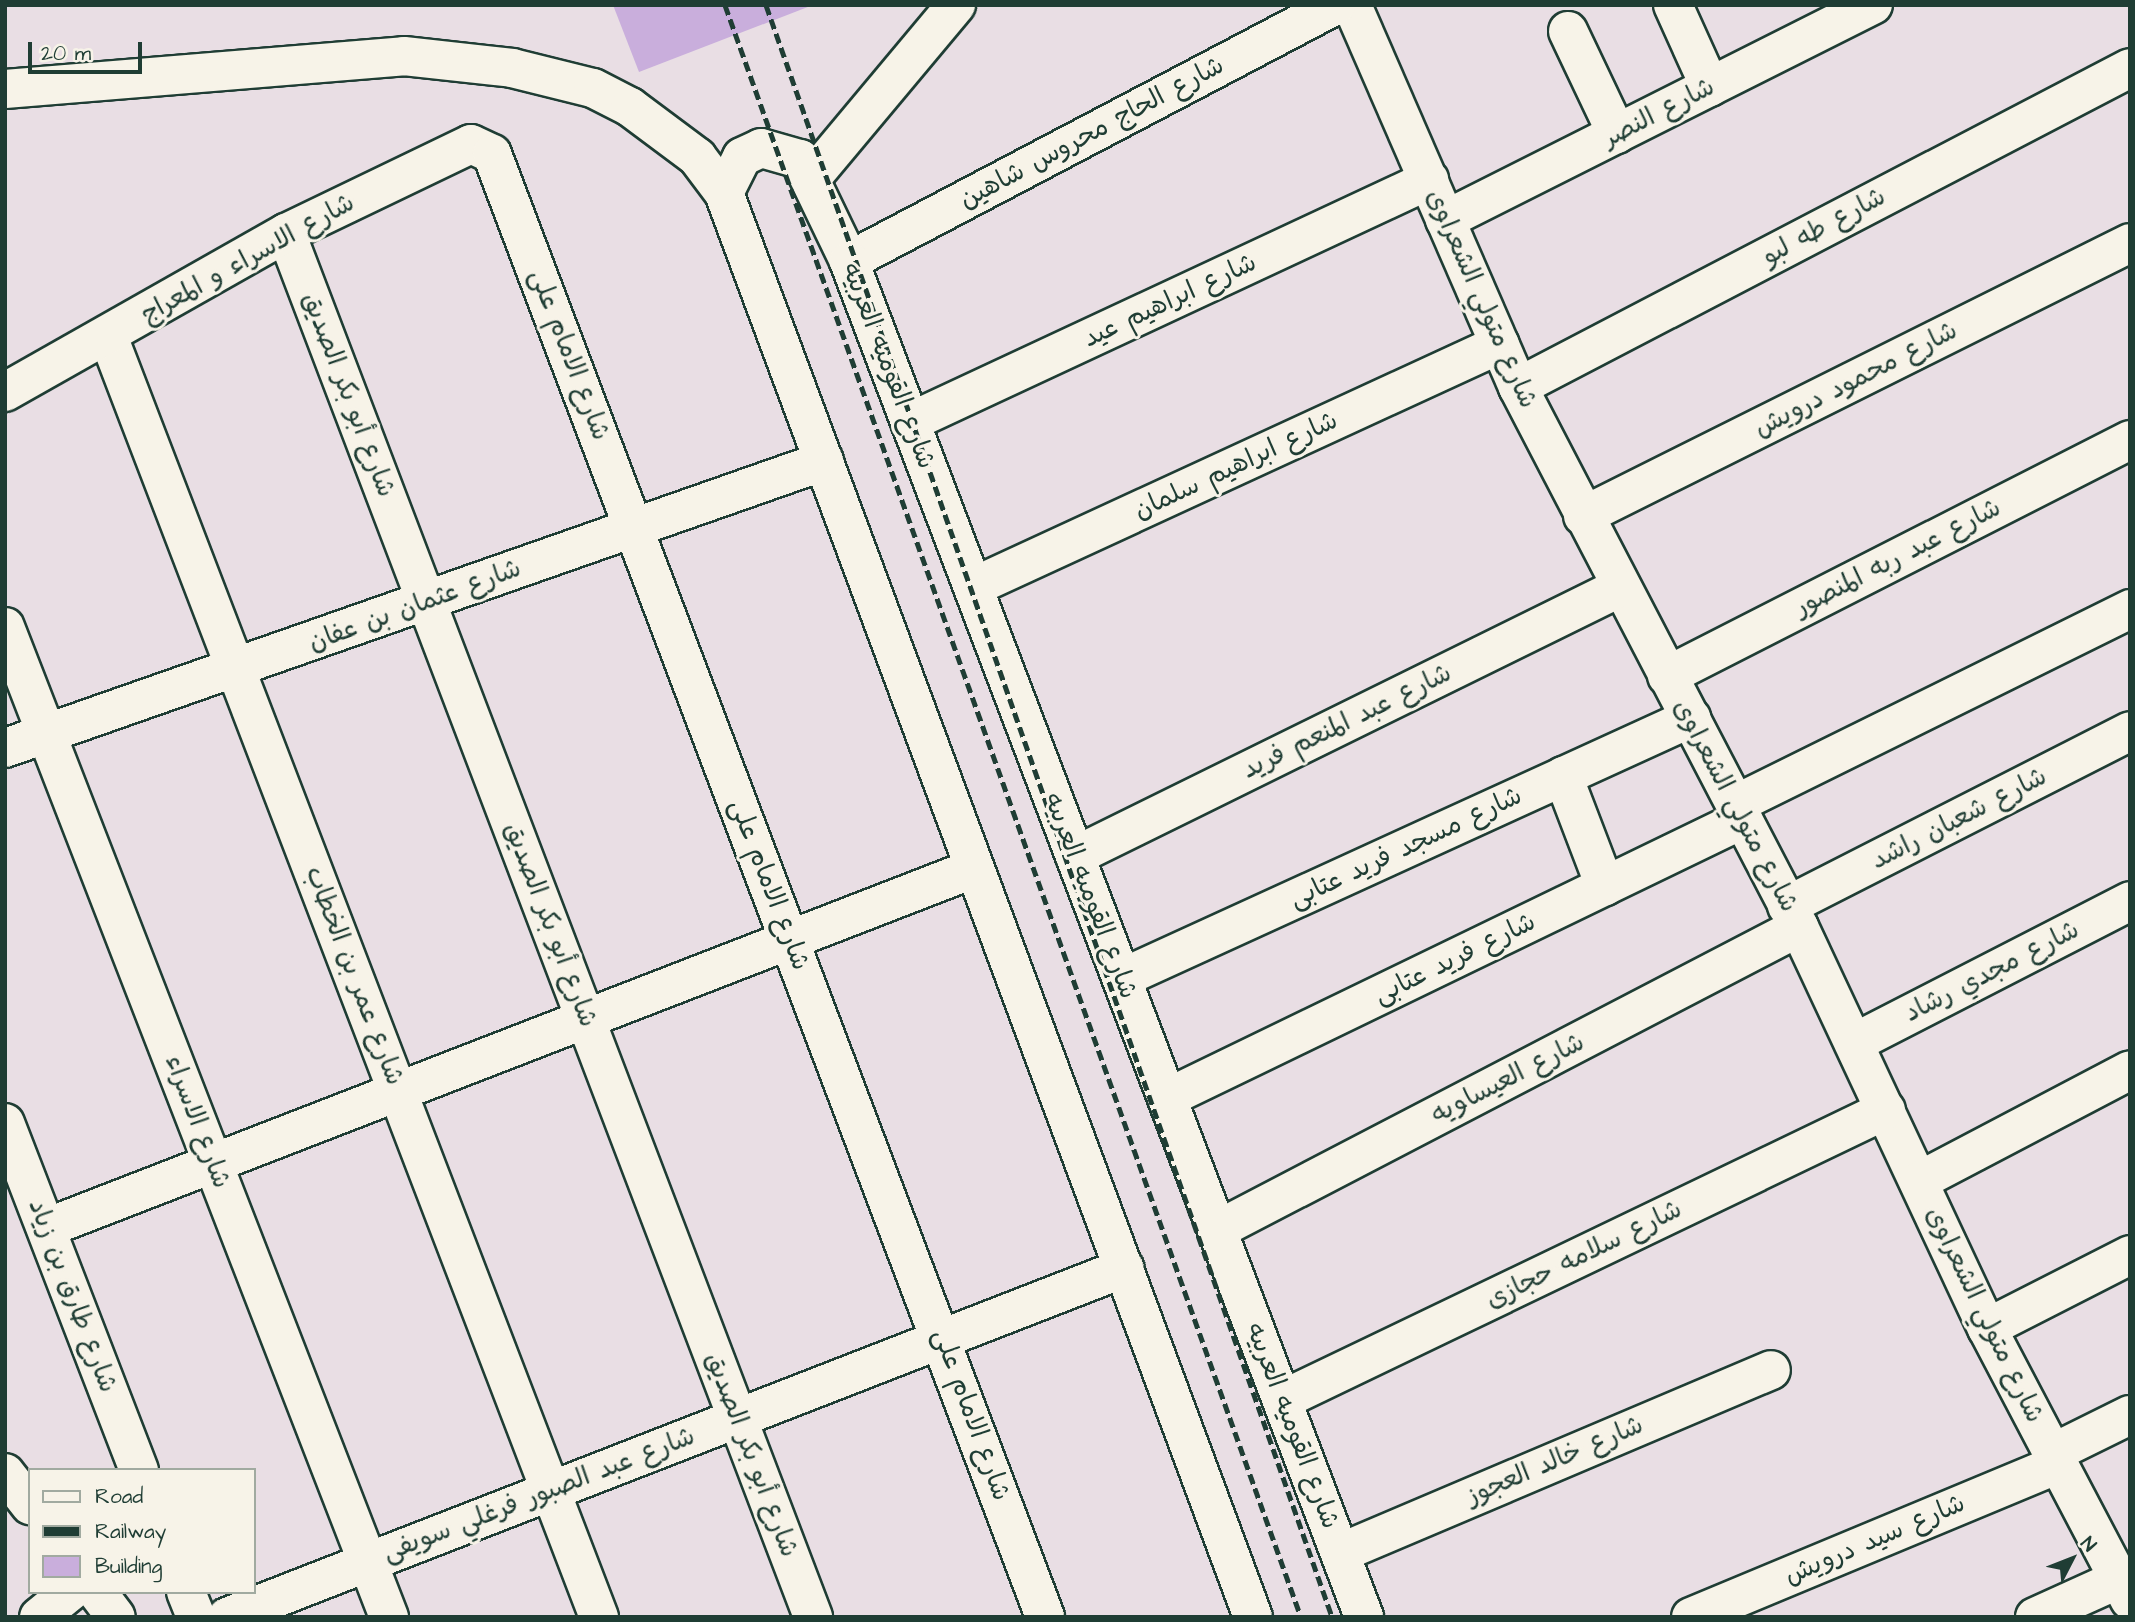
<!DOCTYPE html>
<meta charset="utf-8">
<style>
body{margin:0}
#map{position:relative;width:2135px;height:1622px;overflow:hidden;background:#e9dee4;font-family:"Architects Daughter","Playpen Sans Arabic",sans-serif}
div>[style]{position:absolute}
.building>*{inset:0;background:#c9aedc}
.roads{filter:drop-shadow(2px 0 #1f3d34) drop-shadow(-2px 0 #1f3d34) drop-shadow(0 2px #1f3d34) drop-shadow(0 -2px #1f3d34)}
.minor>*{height:38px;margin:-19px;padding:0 19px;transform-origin:19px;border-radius:19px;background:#f7f3e8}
.highway>*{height:38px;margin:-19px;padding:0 19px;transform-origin:19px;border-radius:19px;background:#f7f3e8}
.rail>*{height:5px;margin-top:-2.5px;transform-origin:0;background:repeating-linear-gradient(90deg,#1f3d34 0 10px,transparent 0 15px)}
span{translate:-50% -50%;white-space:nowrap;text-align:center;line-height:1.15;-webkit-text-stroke:6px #f7f3e8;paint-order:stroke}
.street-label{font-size:26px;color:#1f3d34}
.frame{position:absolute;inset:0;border:7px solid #1f3d34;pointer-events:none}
.legend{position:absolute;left:28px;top:1468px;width:228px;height:126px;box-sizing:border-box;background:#f7f3e8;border:2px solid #a1aaa0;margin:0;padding:9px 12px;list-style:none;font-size:21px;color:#1f3d34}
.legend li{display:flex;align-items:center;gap:14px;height:35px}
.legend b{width:35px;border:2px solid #a1aaa0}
.north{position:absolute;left:2037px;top:1524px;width:70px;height:70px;-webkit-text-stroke:5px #f7f3e8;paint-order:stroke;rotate:48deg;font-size:19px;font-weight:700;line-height:28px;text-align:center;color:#1f3d34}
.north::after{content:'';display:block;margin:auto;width:24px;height:32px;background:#1f3d34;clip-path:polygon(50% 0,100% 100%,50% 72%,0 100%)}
.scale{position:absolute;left:28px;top:42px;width:114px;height:32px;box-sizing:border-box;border:4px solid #1f3d34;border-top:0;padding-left:9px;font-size:21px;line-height:24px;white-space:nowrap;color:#1f3d34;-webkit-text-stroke:5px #f7f3e8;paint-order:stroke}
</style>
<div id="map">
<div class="building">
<i style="clip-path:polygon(613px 5px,813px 5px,639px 72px)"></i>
</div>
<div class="roads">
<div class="minor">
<i style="left:1352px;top:5px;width:417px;rotate:66.5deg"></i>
<i style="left:1518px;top:387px;width:609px;rotate:62.51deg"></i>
<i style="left:1799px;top:927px;width:443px;rotate:64.9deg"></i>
<i style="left:1987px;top:1328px;width:307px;rotate:62.3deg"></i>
<i style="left:1673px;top:5px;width:90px;rotate:65.7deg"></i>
<i style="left:1568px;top:31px;width:114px;rotate:64.6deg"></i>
<i style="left:813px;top:176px;width:223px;rotate:-50.1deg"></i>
<i style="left:1445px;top:220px;width:479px;rotate:-26.7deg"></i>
<i style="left:286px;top:233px;width:1481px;rotate:69.15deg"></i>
<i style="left:849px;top:261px;width:550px;rotate:-27.73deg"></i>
<i style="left:108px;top:336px;width:1372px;rotate:69.03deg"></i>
<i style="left:1518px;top:387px;width:690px;rotate:-27.53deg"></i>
<i style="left:5px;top:392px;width:323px;rotate:-29.5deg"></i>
<i style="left:286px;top:233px;width:205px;rotate:-25.7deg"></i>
<i style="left:471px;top:144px;width:23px;rotate:25deg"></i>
<i style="left:492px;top:154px;width:1564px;rotate:69.29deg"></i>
<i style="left:910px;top:422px;width:573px;rotate:-25deg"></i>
<i style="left:1583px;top:516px;width:611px;rotate:-26.52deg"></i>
<i style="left:973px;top:587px;width:580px;rotate:-24.75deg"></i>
<i style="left:5px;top:627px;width:1062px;rotate:68.8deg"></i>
<i style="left:1667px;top:676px;width:520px;rotate:-27.01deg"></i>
<i style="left:5px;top:748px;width:868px;rotate:-19.31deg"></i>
<i style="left:1563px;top:776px;width:118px;rotate:69.1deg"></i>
<i style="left:1736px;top:804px;width:440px;rotate:-26.3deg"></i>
<i style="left:1075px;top:856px;width:606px;rotate:-26.23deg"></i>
<i style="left:1787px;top:906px;width:385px;rotate:-27deg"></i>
<i style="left:1122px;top:978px;width:626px;rotate:-24.56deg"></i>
<i style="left:1854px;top:1043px;width:310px;rotate:-27.2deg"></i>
<i style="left:1167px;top:1098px;width:640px;rotate:-25.84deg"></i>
<i style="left:5px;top:1123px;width:372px;rotate:68.9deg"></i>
<i style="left:1919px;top:1181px;width:238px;rotate:-27.7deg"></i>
<i style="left:46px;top:1228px;width:996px;rotate:-21.18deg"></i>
<i style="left:1217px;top:1230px;width:656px;rotate:-27.5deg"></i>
<i style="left:1987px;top:1328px;width:161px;rotate:-27deg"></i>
<i style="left:1282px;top:1400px;width:670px;rotate:-25.65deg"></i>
<i style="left:2053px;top:1453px;width:86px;rotate:-26.3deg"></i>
<i style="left:5px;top:1473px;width:41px;rotate:52deg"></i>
<i style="left:1340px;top:1553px;width:468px;rotate:-23deg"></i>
<i style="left:97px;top:1592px;width:31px;rotate:53deg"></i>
<i style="left:186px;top:1592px;width:27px;rotate:68deg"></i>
<i style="left:39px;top:1617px;width:40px;rotate:-39deg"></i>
<i style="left:227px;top:1617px;width:963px;rotate:-21.26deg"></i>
<i style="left:1253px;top:1617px;width:1519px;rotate:-110.38deg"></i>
<i style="left:724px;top:193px;width:40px;rotate:-63.4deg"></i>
<i style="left:742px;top:157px;width:21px;rotate:-25deg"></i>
<i style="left:761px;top:148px;width:41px;rotate:15.8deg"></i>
<i style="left:800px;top:159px;width:113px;rotate:64.3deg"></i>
<i style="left:849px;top:261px;width:1451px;rotate:69.2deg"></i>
<i style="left:1691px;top:1617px;width:398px;rotate:-22.6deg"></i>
<i style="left:2035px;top:1617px;width:92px;rotate:-24.3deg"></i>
</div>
<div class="highway">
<i style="left:5px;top:89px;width:400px;rotate:-4.7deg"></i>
<i style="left:404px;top:56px;width:109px;rotate:6.3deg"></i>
<i style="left:512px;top:68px;width:83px;rotate:13.9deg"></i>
<i style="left:593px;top:88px;width:42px;rotate:27.2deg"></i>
<i style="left:630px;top:107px;width:84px;rotate:36.7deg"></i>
<i style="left:697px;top:157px;width:45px;rotate:53.1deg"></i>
</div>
</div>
<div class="rail">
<i style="left:725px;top:5px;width:1712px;rotate:70.34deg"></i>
<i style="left:766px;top:5px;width:1708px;rotate:70.65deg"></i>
</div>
<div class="street-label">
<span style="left:1659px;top:113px;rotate:-27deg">شارع النصر</span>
<span style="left:1092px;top:133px;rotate:-28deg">شارع الحاج محروس شاهين</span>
<span style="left:1824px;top:227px;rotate:-28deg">شارع طه لبو</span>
<span style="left:248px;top:259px;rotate:-29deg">شارع الاسراء و المعراج</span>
<span style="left:1481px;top:299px;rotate:66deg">شارع متولي الشعراوى</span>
<span style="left:1170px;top:301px;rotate:-25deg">شارع ابراهيم عيد</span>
<span style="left:569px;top:355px;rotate:69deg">شارع الامام على</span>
<span style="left:888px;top:366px;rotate:69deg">شارع القوميه العربيه</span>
<span style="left:1856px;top:380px;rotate:-27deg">شارع محمود درويش</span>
<span style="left:348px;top:395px;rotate:69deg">شارع أبو بكر الصديق</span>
<span style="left:1236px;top:466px;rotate:-25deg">شارع ابراهيم سلمان</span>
<span style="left:1898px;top:558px;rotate:-27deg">شارع عبد ربه المنصور</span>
<span style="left:415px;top:606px;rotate:-20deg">شارع عثمان بن عفان</span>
<span style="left:1347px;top:722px;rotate:-26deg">شارع عبد المنعم فريد</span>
<span style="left:1735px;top:806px;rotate:62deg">شارع متولي الشعراوى</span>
<span style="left:1959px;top:819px;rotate:-27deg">شارع شعبان راشد</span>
<span style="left:1406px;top:848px;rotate:-25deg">شارع مسجد فريد عتابى</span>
<span style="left:769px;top:885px;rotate:69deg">شارع الامام على</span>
<span style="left:1090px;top:896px;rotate:69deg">شارع القوميه العربيه</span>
<span style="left:550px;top:925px;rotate:69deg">شارع أبو بكر الصديق</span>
<span style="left:1455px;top:959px;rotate:-26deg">شارع فريد عتابى</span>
<span style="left:1992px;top:972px;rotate:-27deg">شارع مجدي رشاد</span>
<span style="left:354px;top:976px;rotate:69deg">شارع عمر بن الخطاب</span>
<span style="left:1508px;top:1079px;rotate:-27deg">شارع العيساويه</span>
<span style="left:197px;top:1122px;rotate:69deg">شارع الاسراء</span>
<span style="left:1584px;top:1255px;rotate:-26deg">شارع سلامه حجازى</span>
<span style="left:72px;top:1296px;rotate:69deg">شارع طارق بن زياد</span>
<span style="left:1984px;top:1315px;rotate:64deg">شارع متولي الشعراوى</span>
<span style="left:971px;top:1415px;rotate:70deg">شارع الامام على</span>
<span style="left:1292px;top:1426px;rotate:69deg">شارع القوميه العربيه</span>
<span style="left:751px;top:1455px;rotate:69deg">شارع أبو بكر الصديق</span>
<span style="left:1555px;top:1461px;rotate:-23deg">شارع خالد العجوز</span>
<span style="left:539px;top:1495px;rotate:-21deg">شارع عبد الصبور فرغلي سويفى</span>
<span style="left:1875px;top:1540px;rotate:-23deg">شارع سيد درويش</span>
</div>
<div class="frame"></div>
<ul class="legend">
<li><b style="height:9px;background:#f7f3e8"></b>Road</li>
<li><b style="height:9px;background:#1f3d34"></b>Railway</li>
<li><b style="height:19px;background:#c9aedc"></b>Building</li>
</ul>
<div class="north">N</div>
<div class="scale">20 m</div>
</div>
